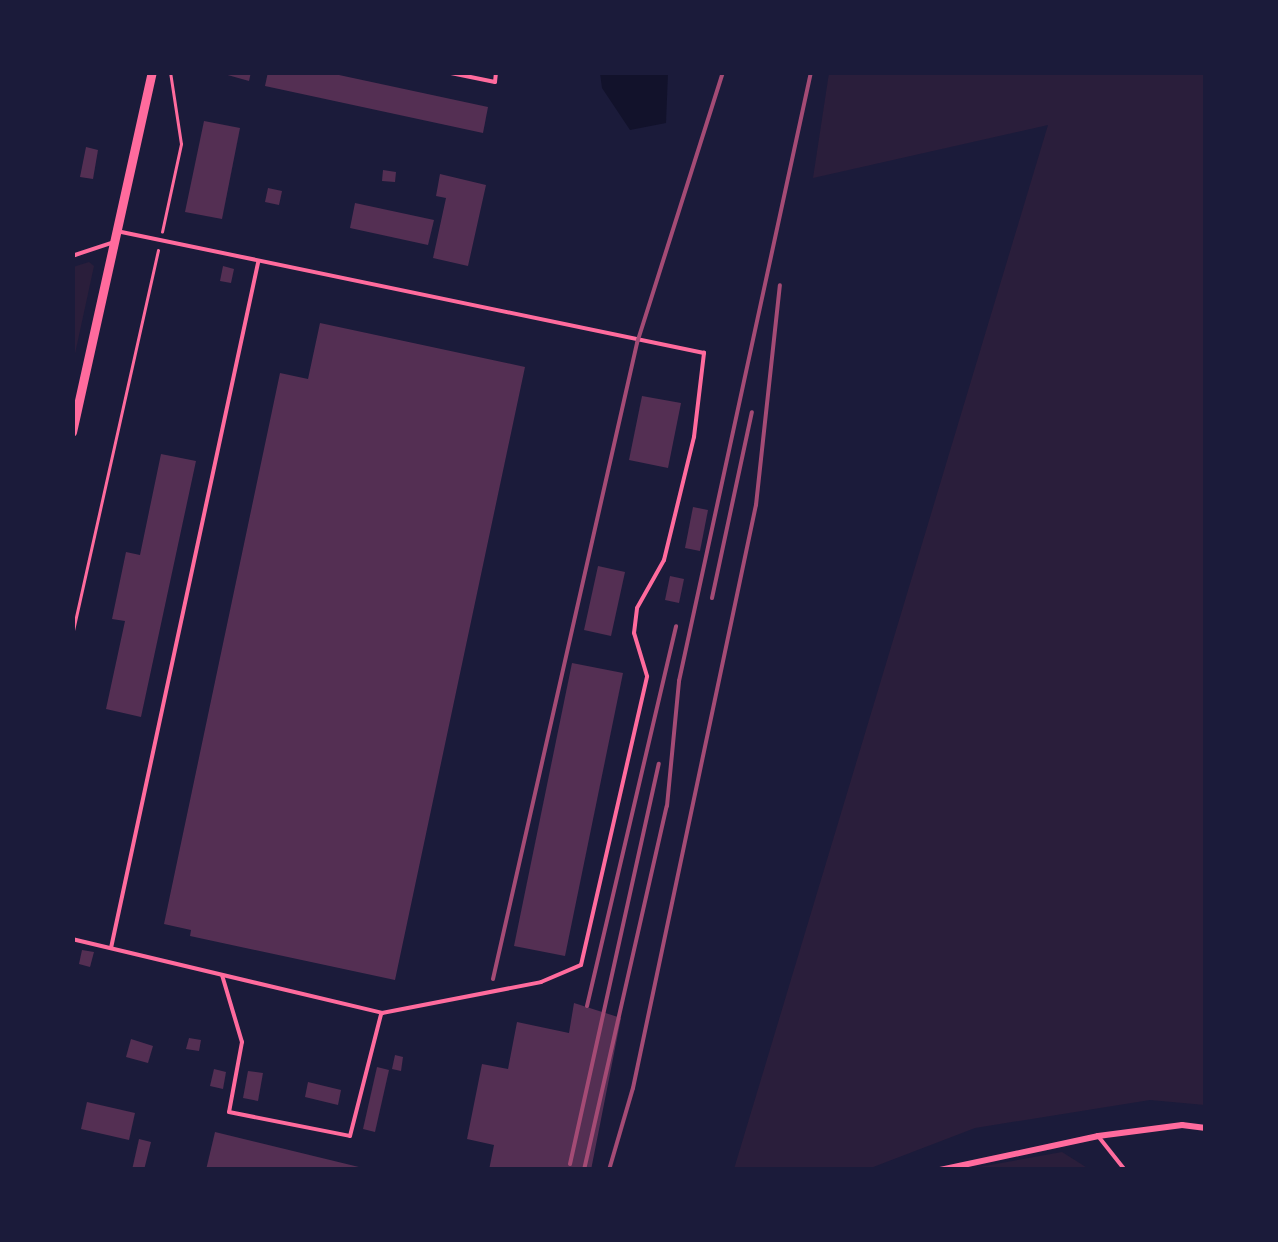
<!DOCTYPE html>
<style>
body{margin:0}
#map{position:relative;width:1278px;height:1242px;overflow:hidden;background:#1b1b3a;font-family:"Alegreya Sans",sans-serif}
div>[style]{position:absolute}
.green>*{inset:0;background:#2a1e3b}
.water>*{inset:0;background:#12122b}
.building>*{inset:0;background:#542f53}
.path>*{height:2.5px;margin:-1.25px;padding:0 1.25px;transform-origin:1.25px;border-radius:1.25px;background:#ff6b9d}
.service>*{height:4px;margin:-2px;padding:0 2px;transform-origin:2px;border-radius:2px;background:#ff6b9d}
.minor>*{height:6px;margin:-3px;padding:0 3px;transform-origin:3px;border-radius:3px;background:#ff6b9d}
.secondary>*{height:9px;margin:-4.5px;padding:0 4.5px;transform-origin:4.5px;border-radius:4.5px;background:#ff6b9d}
.rail>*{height:4px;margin:-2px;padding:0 2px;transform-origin:2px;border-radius:2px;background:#a44b75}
span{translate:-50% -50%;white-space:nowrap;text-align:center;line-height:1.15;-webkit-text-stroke:10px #1b1b3a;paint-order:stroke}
.frame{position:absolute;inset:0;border:75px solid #1b1b3a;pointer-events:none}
</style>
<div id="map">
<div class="green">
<i style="clip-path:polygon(829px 73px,1205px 73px,1205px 1105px,1150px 1100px,975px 1128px,868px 1169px,734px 1169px,1048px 125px,813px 178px)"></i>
<i style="clip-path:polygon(89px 262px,94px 266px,73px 363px,73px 267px)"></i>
<i style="clip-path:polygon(1062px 1152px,1089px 1169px,970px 1169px,979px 1167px)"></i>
</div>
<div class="water">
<i style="clip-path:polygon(600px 73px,668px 73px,666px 123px,630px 130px,602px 88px)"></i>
</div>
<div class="building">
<i style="clip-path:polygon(217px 72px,251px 72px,249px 81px)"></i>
<i style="clip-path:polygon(268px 72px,325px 72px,488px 107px,483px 133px,265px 86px)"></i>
<i style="clip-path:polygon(204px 121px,240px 128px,222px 219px,185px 212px)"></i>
<i style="clip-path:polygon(86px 147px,98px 150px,93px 179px,80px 177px)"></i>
<i style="clip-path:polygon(383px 170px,396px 172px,395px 182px,382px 181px)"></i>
<i style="clip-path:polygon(440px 174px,486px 185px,468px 266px,433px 258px,446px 198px,436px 196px)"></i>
<i style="clip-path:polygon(268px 188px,282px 191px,279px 205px,265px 202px)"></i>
<i style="clip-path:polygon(355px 203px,434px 220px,428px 245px,350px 228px)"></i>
<i style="clip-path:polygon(223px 266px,234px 269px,231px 283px,220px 281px)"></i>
<i style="clip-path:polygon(320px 323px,525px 367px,395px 980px,190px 936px,191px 930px,164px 924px,280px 373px,308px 379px)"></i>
<i style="clip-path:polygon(642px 396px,681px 403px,668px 468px,629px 460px)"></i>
<i style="clip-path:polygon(161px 454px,196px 461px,141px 717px,106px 709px,125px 621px,112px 619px,126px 552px,140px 555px)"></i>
<i style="clip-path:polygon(693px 507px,708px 510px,700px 551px,685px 548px)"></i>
<i style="clip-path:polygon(598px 566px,625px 572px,611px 636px,584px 630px)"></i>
<i style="clip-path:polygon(670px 576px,684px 579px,679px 603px,665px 600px)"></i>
<i style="clip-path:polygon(572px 663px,623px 673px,565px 956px,514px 946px)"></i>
<i style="clip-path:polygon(82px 950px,94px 952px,90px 967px,79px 964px)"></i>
<i style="clip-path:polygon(574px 1003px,621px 1018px,591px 1170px,489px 1170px,494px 1145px,467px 1139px,482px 1064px,508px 1069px,517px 1022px,569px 1033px)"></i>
<i style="clip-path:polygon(189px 1038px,201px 1040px,199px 1051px,186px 1049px)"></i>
<i style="clip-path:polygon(131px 1039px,153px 1046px,148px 1063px,126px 1057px)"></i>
<i style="clip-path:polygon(395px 1055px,403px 1057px,401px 1071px,392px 1069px)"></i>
<i style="clip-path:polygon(377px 1067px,389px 1070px,375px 1132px,363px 1129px)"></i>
<i style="clip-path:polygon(214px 1069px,226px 1072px,223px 1089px,210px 1086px)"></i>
<i style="clip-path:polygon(248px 1071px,263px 1073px,258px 1101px,243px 1098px)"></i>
<i style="clip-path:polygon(308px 1082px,341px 1090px,338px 1105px,305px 1097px)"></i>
<i style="clip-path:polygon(87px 1102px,135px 1113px,129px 1140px,81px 1129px)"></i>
<i style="clip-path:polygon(215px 1132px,363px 1168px,362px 1170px,206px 1170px)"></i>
<i style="clip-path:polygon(139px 1139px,151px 1142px,144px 1170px,132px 1170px)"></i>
</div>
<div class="path">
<i style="left:162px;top:232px;width:90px;rotate:-77.8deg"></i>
<i style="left:181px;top:144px;width:73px;rotate:-98.7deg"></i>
<i style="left:72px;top:635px;width:394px;rotate:-77.4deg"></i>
</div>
<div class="service">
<i style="left:446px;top:72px;width:50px;rotate:11.5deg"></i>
<i style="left:495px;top:82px;width:10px;rotate:-84deg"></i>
<i style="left:72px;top:256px;width:44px;rotate:-18.4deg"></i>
<i style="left:72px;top:939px;width:319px;rotate:13.4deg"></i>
<i style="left:382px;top:1013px;width:162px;rotate:-11deg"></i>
<i style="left:541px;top:982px;width:43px;rotate:-23deg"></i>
<i style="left:581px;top:965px;width:296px;rotate:-77.1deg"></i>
<i style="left:647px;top:676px;width:45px;rotate:-106.8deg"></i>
<i style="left:634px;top:633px;width:25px;rotate:-83deg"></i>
<i style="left:637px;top:608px;width:55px;rotate:-60.6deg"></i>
<i style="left:664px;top:560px;width:127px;rotate:-76.3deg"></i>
<i style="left:694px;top:437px;width:85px;rotate:-83.2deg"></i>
<i style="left:704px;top:353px;width:600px;rotate:-168.26deg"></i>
<i style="left:111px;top:948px;width:701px;rotate:-77.89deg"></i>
<i style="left:222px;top:975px;width:70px;rotate:73.4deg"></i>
<i style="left:242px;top:1042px;width:71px;rotate:100.5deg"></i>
<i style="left:229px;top:1112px;width:123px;rotate:11.2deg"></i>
<i style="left:350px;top:1136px;width:126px;rotate:-75.7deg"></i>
<i style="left:1098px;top:1136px;width:43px;rotate:51.5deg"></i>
</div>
<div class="minor">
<i style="left:940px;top:1170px;width:162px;rotate:-12.1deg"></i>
<i style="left:1098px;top:1136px;width:85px;rotate:-7.5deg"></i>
<i style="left:1182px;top:1125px;width:24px;rotate:7deg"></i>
</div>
<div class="secondary">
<i style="left:72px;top:432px;width:369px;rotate:-77.5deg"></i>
</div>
<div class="rail">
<i style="left:712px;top:598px;width:190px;rotate:-77.9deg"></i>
<i style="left:493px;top:979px;width:652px;rotate:-77.24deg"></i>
<i style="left:637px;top:343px;width:284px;rotate:-72.4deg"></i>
<i style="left:587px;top:1006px;width:390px;rotate:-76.8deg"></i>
<i style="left:570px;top:1164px;width:410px;rotate:-77.5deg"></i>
<i style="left:584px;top:1170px;width:373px;rotate:-77.2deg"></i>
<i style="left:667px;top:806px;width:126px;rotate:-84.5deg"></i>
<i style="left:679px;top:681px;width:623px;rotate:-77.77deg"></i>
<i style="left:609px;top:1170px;width:85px;rotate:-73.7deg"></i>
<i style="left:633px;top:1088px;width:596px;rotate:-78.09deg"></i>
<i style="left:756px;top:505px;width:221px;rotate:-83.8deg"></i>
</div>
<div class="frame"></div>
</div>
